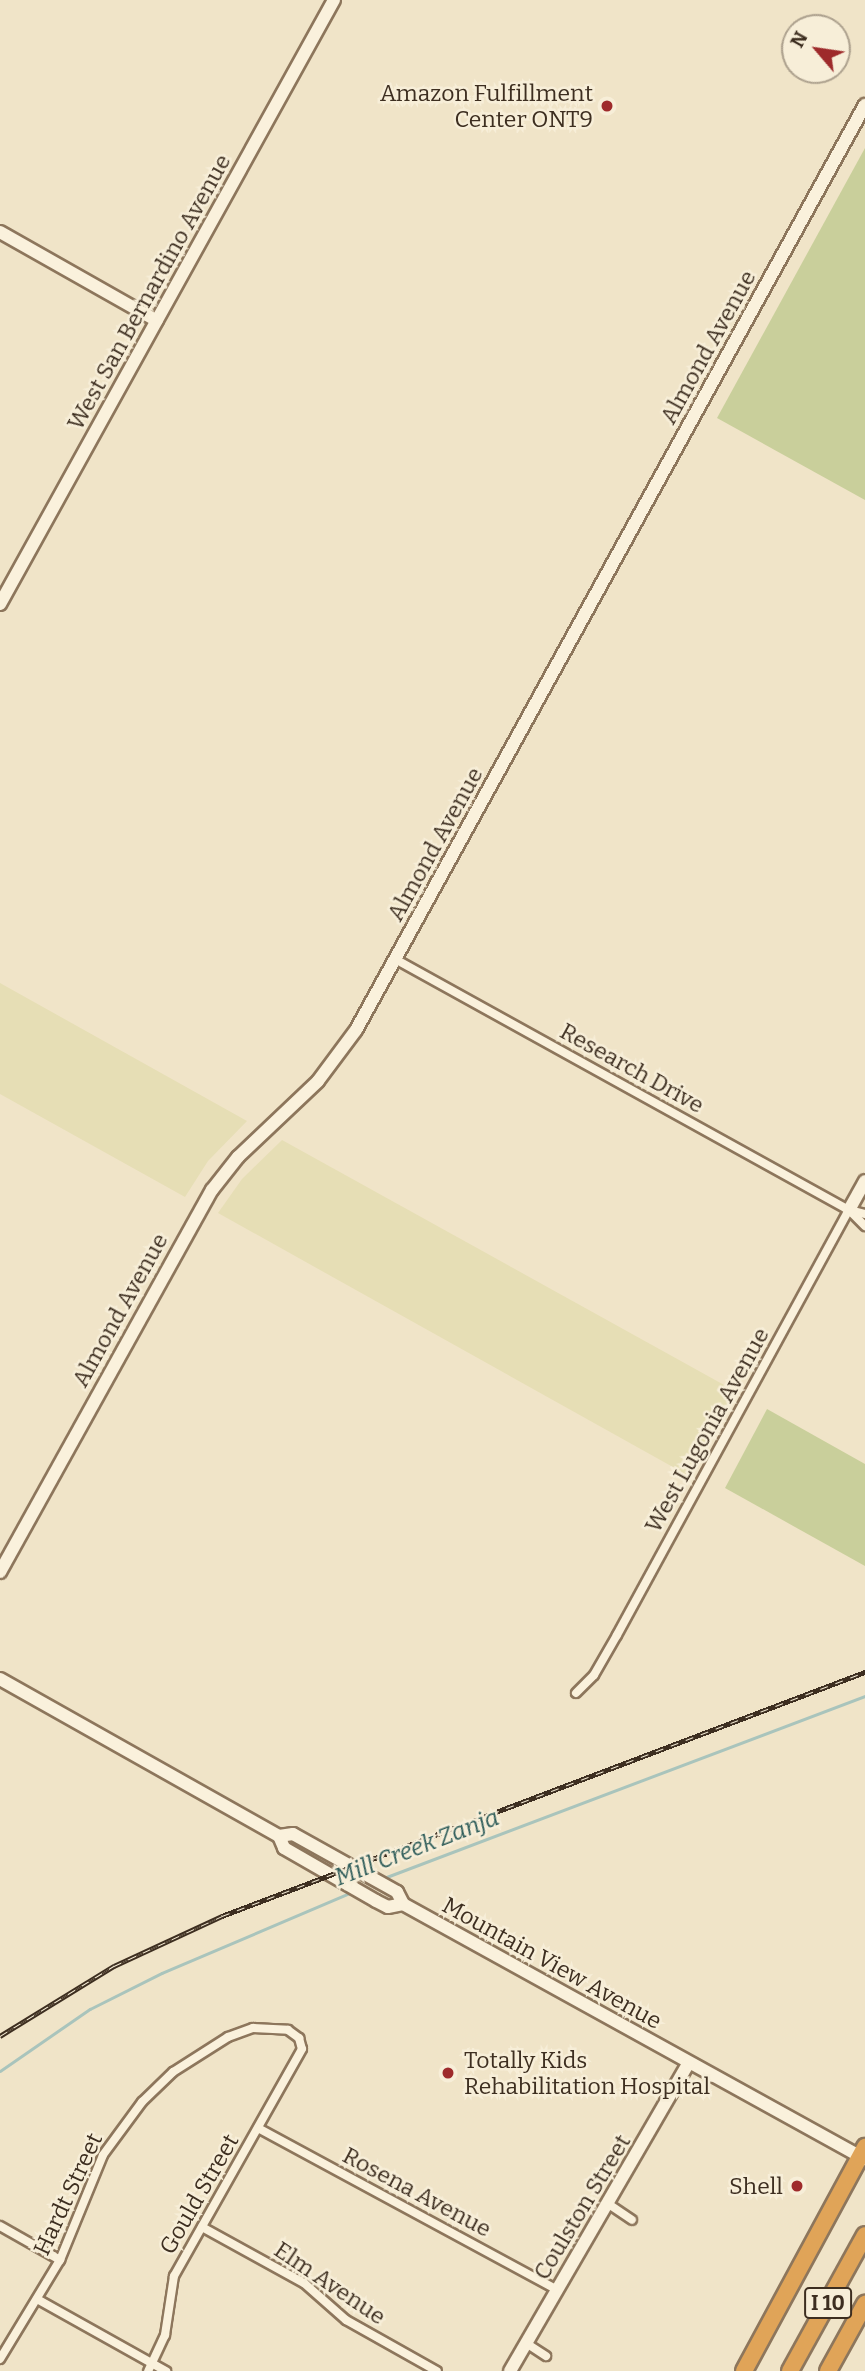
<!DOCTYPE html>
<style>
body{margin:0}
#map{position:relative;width:865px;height:2371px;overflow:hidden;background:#f0e4c8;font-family:Bitter,serif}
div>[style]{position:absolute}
.farmland>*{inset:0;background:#e6deb5}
.green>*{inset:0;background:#c9cf9b}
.stream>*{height:2.5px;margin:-1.25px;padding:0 1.25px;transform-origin:1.25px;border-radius:1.25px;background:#a9c4bc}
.roads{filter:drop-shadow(2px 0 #8d765c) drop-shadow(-2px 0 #8d765c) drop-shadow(0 2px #8d765c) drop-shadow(0 -2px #8d765c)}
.street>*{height:8px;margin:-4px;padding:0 4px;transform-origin:4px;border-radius:4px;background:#faf1dc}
.secondary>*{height:12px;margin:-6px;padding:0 6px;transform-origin:6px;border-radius:6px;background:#faf1dc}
.highway>*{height:16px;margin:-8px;padding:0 8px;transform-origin:8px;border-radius:8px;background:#e0a458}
.rail>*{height:5px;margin-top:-2.5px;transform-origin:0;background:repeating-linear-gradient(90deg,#f7eed8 0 8px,#3d2e20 0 16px);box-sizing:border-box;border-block:2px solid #3d2e20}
.dots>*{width:19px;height:19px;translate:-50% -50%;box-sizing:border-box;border:4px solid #f7eed8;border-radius:50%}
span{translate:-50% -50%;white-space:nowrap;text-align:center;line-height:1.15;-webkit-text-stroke:5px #f7eed8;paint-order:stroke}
.shield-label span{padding:2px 5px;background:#f7eed8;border:2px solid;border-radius:5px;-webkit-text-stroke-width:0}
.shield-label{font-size:21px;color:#3d2e20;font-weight:700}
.poi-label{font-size:23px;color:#3d2e20}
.right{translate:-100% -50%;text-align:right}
.left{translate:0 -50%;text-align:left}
.street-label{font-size:23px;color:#3d2e20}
.water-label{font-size:24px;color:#2f5d5a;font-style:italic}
.north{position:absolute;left:781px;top:14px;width:70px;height:70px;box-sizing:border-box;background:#f7eed8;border:2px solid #ada18e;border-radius:50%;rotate:299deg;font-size:19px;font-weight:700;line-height:28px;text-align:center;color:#3d2e20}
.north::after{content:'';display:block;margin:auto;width:24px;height:32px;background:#9e2a2b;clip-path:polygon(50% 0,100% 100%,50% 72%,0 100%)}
</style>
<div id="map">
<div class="farmland">
<i style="clip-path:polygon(0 983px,247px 1121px,208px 1161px,185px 1197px,0 1094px)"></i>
<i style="clip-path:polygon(282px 1140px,735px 1391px,689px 1476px,218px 1213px,242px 1179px)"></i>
</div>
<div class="green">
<i style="clip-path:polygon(865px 148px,865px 500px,717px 418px)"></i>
<i style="clip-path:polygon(767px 1409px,865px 1464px,865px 1566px,725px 1488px)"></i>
</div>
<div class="stream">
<i style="left:384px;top:1878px;width:514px;rotate:-20.73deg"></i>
<i style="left:0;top:2071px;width:109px;rotate:-34.6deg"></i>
<i style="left:90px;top:2009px;width:80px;rotate:-26.6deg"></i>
<i style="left:162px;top:1973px;width:207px;rotate:-23.1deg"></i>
</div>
<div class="roads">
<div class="street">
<i style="left:395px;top:959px;width:519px;rotate:28.94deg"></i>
<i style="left:849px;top:1210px;width:16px;rotate:14deg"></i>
<i style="left:851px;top:1212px;width:20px;rotate:45deg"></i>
<i style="left:576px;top:1693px;width:25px;rotate:-45deg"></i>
<i style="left:594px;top:1675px;width:46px;rotate:-60.1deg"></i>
<i style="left:617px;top:1635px;width:484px;rotate:-61.4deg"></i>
<i style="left:258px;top:2128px;width:340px;rotate:28.4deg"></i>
<i style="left:607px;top:2203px;width:30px;rotate:34deg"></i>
<i style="left:0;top:2226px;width:69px;rotate:29.5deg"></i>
<i style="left:202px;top:2227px;width:116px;rotate:28.8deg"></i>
<i style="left:304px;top:2283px;width:56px;rotate:41.4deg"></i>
<i style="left:346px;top:2320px;width:104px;rotate:29.3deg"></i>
<i style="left:37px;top:2299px;width:148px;rotate:29.2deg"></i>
<i style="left:526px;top:2343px;width:24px;rotate:33deg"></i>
<i style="left:0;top:2359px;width:116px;rotate:-58.8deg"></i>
<i style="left:60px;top:2260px;width:113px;rotate:-67.7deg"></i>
<i style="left:103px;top:2155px;width:66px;rotate:-53.7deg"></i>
<i style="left:142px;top:2102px;width:43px;rotate:-44.1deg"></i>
<i style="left:173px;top:2072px;width:65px;rotate:-32.5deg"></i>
<i style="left:228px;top:2037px;width:27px;rotate:-20deg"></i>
<i style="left:253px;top:2028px;width:35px;rotate:3deg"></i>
<i style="left:288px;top:2030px;width:14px;rotate:36deg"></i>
<i style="left:299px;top:2038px;width:11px;rotate:75deg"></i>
<i style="left:302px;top:2049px;width:261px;rotate:119.4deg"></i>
<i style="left:174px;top:2276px;width:60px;rotate:98.7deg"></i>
<i style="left:165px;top:2335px;width:40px;rotate:115deg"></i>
</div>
<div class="secondary">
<i style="left:0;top:232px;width:180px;rotate:29.5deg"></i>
<i style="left:0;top:604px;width:690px;rotate:-61.06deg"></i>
<i style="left:849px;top:1210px;width:33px;rotate:-61deg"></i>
<i style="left:0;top:1572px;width:437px;rotate:-61deg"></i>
<i style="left:212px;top:1190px;width:42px;rotate:-51.8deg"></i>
<i style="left:238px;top:1157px;width:110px;rotate:-43.5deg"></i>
<i style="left:318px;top:1081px;width:64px;rotate:-53.3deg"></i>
<i style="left:356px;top:1030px;width:1056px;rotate:-61.18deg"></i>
<i style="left:0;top:1679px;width:320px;rotate:29.4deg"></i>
<i style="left:279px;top:1836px;width:14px;rotate:-8deg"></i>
<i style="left:293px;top:1834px;width:119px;rotate:29.1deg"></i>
<i style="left:397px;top:1892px;width:13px;rotate:63deg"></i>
<i style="left:403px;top:1904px;width:528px;rotate:28.9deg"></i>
<i style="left:279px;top:1836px;width:13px;rotate:67deg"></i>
<i style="left:284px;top:1848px;width:106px;rotate:29.9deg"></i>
<i style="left:376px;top:1901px;width:13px;rotate:27deg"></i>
<i style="left:388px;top:1907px;width:15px;rotate:-11deg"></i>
<i style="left:510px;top:2371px;width:355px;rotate:-59.9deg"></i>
</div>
<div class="highway">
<i style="left:744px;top:2371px;width:255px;rotate:-61.6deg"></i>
<i style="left:790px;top:2371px;width:155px;rotate:-61.1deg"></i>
<i style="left:828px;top:2371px;width:77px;rotate:-61.1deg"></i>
</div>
</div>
<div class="rail">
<i style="left:0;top:2036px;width:134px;rotate:-31.6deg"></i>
<i style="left:114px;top:1966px;width:119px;rotate:-24.8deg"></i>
<i style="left:222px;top:1916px;width:688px;rotate:-20.78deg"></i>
</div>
<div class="dots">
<i style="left:607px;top:106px;background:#9e2a2b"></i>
<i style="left:448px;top:2073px;background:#9e2a2b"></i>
<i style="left:797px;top:2186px;background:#9e2a2b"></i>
</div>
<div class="shield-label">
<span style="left:828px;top:2303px">I 10</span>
</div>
<div class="poi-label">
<span class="right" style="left:593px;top:106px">Amazon Fulfillment<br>Center ONT9</span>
<span class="left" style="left:464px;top:2073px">Totally Kids<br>Rehabilitation Hospital</span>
<span class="right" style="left:783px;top:2186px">Shell</span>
</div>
<div class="street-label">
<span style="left:149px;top:292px;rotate:-61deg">West San Bernardino Avenue</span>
<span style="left:708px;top:347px;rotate:-61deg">Almond Avenue</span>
<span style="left:435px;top:844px;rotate:-61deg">Almond Avenue</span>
<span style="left:632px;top:1068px;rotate:29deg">Research Drive</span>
<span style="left:120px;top:1310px;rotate:-61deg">Almond Avenue</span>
<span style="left:707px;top:1430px;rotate:-61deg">West Lugonia Avenue</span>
<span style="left:552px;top:1963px;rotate:29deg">Mountain View Avenue</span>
<span style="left:417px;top:2192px;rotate:28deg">Rosena Avenue</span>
<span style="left:68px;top:2194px;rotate:-65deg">Hardt Street</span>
<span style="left:199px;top:2194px;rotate:-60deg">Gould Street</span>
<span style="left:582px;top:2207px;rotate:-59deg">Coulston Street</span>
<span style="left:330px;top:2283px;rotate:34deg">Elm Avenue</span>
</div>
<div class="water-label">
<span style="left:417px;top:1848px;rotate:-21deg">Mill Creek Zanja</span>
</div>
<div class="north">N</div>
</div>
